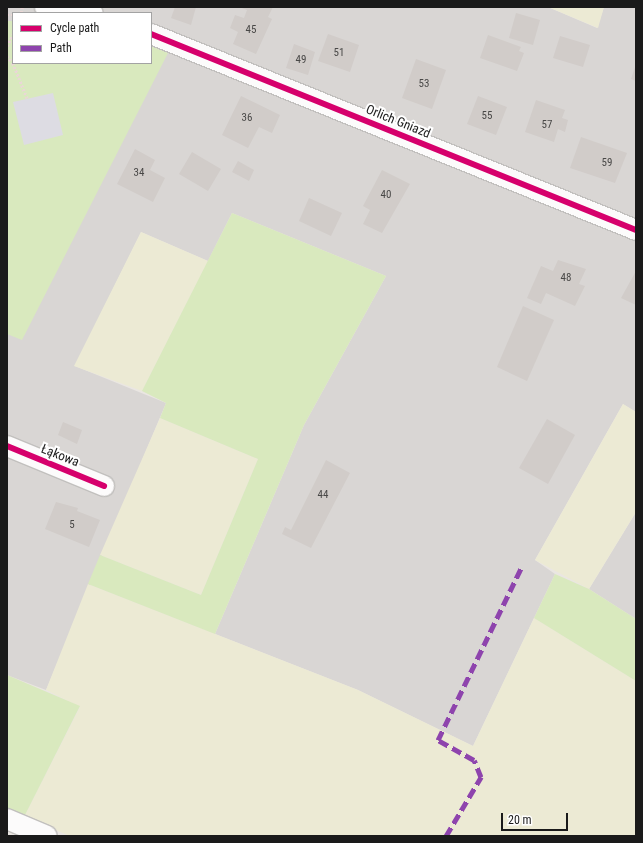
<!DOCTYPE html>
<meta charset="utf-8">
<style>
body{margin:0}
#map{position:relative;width:643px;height:843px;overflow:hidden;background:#eae6e2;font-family:"Roboto Condensed",sans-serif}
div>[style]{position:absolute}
.residential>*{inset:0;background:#d9d6d4}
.farmland>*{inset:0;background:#ecead4}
.grass>*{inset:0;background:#d9e9be}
.plaza>*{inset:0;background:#dddce3}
.building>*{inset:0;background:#d1ccc9}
.path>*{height:2.5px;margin-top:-1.25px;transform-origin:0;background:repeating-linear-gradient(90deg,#ead7d6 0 2px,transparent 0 4px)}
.roads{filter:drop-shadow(1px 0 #c2c0be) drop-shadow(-1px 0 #c2c0be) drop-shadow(0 1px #c2c0be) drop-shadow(0 -1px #c2c0be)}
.minor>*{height:20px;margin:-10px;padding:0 10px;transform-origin:10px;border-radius:10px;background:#fcfbfb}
.quiet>*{height:5px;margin-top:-2.5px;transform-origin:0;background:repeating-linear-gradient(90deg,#8e44ad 0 10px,transparent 0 15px)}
.cycleway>*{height:6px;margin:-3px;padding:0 3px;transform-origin:3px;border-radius:3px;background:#d6006c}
span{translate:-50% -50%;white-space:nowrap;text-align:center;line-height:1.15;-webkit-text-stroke:4px #fff;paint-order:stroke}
.number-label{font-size:11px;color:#494847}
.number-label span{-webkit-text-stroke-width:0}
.street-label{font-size:13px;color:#1a1a1a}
.frame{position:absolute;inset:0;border:8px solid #1a1a1a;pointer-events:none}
.legend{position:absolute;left:12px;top:12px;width:140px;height:52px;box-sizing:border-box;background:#fff;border:1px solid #a3a3a3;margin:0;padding:5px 7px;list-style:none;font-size:12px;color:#1a1a1a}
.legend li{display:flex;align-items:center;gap:8px;height:20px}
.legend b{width:20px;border:1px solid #a3a3a3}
.scale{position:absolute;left:501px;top:813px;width:67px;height:18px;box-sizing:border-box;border:2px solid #1a1a1a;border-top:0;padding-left:5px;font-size:12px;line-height:14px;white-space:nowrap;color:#1a1a1a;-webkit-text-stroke:3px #fff;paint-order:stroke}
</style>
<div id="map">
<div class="residential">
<i style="clip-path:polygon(evenodd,7px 7px,548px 7px,597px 28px,604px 7px,636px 7px,636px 412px,623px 404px,535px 560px,555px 574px,473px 746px,358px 690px,215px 634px,304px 425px,386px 276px,232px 213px,208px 261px,141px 232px,75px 366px,166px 403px,46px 690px,7px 675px,7px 7px,13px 13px,151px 13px,151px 63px,13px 63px,13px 13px)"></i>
<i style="clip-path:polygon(636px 512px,636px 619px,589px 589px)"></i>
</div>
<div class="farmland">
<i style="clip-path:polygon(548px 7px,604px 7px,598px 28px)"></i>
<i style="clip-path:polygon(141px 232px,208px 261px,142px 391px,74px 366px)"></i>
<i style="clip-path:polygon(623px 404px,636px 412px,636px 512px,589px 589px,535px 560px)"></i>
<i style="clip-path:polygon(160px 418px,258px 459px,201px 595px,100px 555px)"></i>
<i style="clip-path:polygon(88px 584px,358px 690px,473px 746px,534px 618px,636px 681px,636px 836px,70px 836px,24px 817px,80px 707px,46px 690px)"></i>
</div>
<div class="grass">
<i style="clip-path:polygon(7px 21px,13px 21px,13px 63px,151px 63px,151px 46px,168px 53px,22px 340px,7px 334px)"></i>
<i style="clip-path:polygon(232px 213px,386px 276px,304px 425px,215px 634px,88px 584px,100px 555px,201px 595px,258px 459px,160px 418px,166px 403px,142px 391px)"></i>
<i style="clip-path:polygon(555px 574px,589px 589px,636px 619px,636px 681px,534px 618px)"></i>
<i style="clip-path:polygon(7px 675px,80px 706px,24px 817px,7px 811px)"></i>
</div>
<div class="plaza">
<i style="clip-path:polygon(53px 93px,63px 135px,24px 145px,13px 102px)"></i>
</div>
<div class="building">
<i style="clip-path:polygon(175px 7px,196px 7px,191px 25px,171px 18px)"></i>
<i style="clip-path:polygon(239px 7px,273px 7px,268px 17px,272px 19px,256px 54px,233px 44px,238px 32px,230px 28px,235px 15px,244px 18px,247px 10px)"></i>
<i style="clip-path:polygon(516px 13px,540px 20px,533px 45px,509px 38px)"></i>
<i style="clip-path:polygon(328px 34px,359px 45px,350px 72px,318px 61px)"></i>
<i style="clip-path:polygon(488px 35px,521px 47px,519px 51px,524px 53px,517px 71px,480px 58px)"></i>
<i style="clip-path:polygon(560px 36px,590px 45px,583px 67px,553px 58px)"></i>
<i style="clip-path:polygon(294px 44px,315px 52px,308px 75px,286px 68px)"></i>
<i style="clip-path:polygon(416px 59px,446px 70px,432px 109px,402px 98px)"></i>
<i style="clip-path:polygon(636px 64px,636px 81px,631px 79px)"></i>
<i style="clip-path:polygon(241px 96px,280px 115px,272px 133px,259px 127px,248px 148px,222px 135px)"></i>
<i style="clip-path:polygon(478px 96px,507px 107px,496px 135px,467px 124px)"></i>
<i style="clip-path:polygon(536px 100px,565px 110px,562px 118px,568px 120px,565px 132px,558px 129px,554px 142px,525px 132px)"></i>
<i style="clip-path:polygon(581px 137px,627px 153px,615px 183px,570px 168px)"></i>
<i style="clip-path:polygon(135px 149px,155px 160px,150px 170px,165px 178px,153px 202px,117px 184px)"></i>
<i style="clip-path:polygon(192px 152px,221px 169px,208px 191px,179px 174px)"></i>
<i style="clip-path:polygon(238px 161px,254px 170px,249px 181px,232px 172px)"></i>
<i style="clip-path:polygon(382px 170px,410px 184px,382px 233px,363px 224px,370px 210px,363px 206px)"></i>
<i style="clip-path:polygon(309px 198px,342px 213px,331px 236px,299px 221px)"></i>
<i style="clip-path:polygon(558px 260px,586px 269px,579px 284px,585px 286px,575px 306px,546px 293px,541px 304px,527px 298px,541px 266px,553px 271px)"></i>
<i style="clip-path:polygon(636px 271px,636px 305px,621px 298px)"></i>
<i style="clip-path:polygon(523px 306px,554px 320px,527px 381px,497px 367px)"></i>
<i style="clip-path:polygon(547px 419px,575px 435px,548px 484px,519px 468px)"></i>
<i style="clip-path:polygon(63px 422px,82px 430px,77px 444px,58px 435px)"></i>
<i style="clip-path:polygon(326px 460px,350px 473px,311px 548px,282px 534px,285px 527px,291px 530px)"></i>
<i style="clip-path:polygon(56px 502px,78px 508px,77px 511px,100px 520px,89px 547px,45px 529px)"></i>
</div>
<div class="path">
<i style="left:21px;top:13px;width:6px;rotate:-81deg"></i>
<i style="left:7px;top:15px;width:6px"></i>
<i style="left:7px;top:46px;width:13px;rotate:-63deg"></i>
<i style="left:7px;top:56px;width:9px;rotate:49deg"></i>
<i style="left:13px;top:63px;width:38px;rotate:68deg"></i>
</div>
<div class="roads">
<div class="minor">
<i style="left:45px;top:7px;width:48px;rotate:7.1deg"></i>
<i style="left:151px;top:34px;width:523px;rotate:22deg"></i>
<i style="left:7px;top:446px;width:105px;rotate:22.4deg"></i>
<i style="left:7px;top:819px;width:43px;rotate:23deg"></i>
</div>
</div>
<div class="quiet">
<i style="left:446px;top:836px;width:69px;rotate:-59.3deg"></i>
<i style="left:481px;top:777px;width:18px;rotate:-112deg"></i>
<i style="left:474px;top:760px;width:41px;rotate:-150.9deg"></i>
<i style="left:438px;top:740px;width:193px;rotate:-64.2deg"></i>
</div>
<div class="cycleway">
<i style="left:151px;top:34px;width:523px;rotate:22deg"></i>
<i style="left:7px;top:446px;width:105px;rotate:22.4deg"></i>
</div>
<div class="number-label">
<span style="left:251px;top:30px">45</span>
<span style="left:339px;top:53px">51</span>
<span style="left:301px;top:60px">49</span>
<span style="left:424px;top:84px">53</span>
<span style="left:487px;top:116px">55</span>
<span style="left:247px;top:118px">36</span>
<span style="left:547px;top:125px">57</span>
<span style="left:607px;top:163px">59</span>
<span style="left:139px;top:173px">34</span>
<span style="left:386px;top:195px">40</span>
<span style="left:566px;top:278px">48</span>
<span style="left:323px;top:495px">44</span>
<span style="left:72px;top:525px">5</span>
</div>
<div class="street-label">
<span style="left:398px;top:122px;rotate:22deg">Orlich Gniazd</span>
<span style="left:60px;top:456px;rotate:22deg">Łąkowa</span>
</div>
<div class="frame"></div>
<ul class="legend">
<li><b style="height:5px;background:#d6006c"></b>Cycle path</li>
<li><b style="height:5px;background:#8e44ad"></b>Path</li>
</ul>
<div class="scale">20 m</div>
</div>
